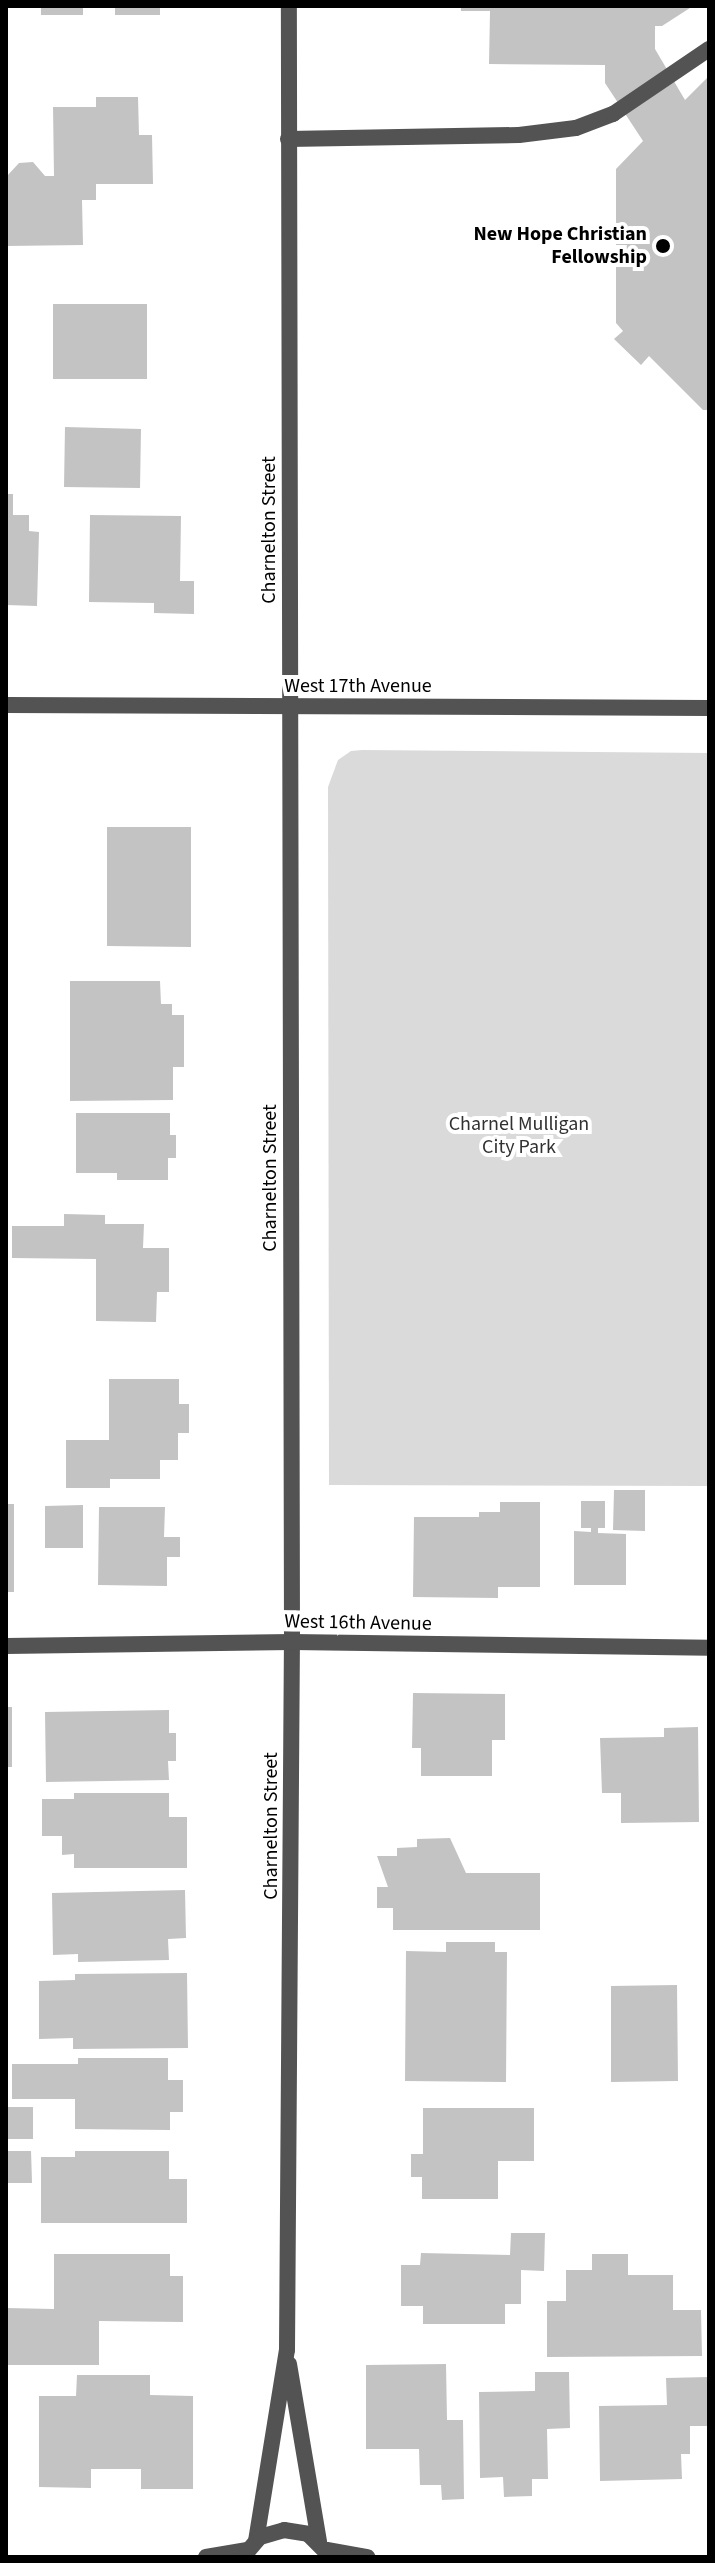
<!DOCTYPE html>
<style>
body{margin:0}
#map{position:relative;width:715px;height:2563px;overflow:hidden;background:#fff;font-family:"Source Sans 3",sans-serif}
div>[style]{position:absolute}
.green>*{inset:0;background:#dadada}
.building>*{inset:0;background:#c3c3c3}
.lane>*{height:16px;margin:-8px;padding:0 8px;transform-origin:8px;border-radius:8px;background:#535353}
.street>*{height:16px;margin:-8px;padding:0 8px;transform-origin:8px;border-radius:8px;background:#535353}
.dots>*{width:22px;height:22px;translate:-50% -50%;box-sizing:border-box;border:4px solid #fff;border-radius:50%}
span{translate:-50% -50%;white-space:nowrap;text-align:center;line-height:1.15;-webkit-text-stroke:8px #fff;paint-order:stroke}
.poi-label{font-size:20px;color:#000;font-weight:700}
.right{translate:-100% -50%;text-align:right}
.street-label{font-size:20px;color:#000}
.park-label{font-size:20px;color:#313131}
.frame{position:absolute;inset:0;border:8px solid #000;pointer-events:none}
</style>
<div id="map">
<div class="green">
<i style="clip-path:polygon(362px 750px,709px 753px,709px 1486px,329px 1485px,328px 787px,338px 760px,351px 751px)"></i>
</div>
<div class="building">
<i style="clip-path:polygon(41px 6px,83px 6px,83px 15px,41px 15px)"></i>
<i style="clip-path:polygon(115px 6px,160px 6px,160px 15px,115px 15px)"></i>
<i style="clip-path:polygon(461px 6px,693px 6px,662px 26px,655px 26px,655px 49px,685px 100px,709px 76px,709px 410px,703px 410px,649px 356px,641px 365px,614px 339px,623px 331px,616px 323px,616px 169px,643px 141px,605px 83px,605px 65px,489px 64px,490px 11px,461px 11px)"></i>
<i style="clip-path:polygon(96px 97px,138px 97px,139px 135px,152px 135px,153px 184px,96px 184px,96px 200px,82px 200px,83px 245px,6px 246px,7px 176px,19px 163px,33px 162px,45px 176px,54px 176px,53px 107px,96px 107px)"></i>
<i style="clip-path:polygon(53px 304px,147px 304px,147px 379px,53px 379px)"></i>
<i style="clip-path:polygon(65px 427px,141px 429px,140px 488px,64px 487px)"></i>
<i style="clip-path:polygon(6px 494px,13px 494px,13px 515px,29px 515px,29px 531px,39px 532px,37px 606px,6px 605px)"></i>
<i style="clip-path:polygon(90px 515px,181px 516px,180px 581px,194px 581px,194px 614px,154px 613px,154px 603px,89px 602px)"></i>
<i style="clip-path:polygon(107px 827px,191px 827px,191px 947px,107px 946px)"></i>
<i style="clip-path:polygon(70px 981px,160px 981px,161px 1004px,172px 1004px,172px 1015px,184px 1015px,184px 1067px,173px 1067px,173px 1100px,70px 1101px)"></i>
<i style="clip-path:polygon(76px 1113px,170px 1113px,170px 1135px,176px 1135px,176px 1158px,168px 1158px,168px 1180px,117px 1180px,117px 1173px,76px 1173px)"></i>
<i style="clip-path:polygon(64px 1214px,105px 1215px,105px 1224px,144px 1224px,143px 1248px,169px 1248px,169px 1292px,157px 1292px,156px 1322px,96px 1321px,96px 1259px,12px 1258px,12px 1226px,64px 1226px)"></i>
<i style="clip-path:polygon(109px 1379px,179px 1379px,179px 1404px,189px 1404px,189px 1433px,178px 1433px,178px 1460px,160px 1460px,160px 1479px,110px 1479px,110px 1488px,66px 1488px,66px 1440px,109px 1440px)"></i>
<i style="clip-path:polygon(614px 1490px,645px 1490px,645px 1531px,613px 1530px)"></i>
<i style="clip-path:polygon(581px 1501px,605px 1501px,605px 1528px,598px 1528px,598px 1533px,626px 1534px,626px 1585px,574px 1585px,574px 1531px,591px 1532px,591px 1528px,581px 1528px)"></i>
<i style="clip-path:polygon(500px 1502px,540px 1502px,540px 1587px,498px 1587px,498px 1598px,413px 1597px,414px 1517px,479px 1517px,479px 1512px,500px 1512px)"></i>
<i style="clip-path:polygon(6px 1504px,14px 1504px,14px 1592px,6px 1592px)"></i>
<i style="clip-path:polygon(83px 1505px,83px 1548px,45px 1548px,45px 1506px)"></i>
<i style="clip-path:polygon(99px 1507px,165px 1507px,164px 1537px,180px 1537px,180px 1557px,167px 1557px,167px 1586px,98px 1585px)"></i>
<i style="clip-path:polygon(413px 1693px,505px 1694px,505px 1740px,492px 1740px,492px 1776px,421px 1776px,421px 1748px,412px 1748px)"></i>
<i style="clip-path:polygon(6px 1707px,12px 1707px,12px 1767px,6px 1767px)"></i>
<i style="clip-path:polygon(169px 1710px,169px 1733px,176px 1733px,176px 1761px,168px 1761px,169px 1780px,46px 1782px,45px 1712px)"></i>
<i style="clip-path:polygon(698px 1727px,699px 1822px,621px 1823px,621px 1793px,602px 1793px,600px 1738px,664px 1737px,664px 1728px)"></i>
<i style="clip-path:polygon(74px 1793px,169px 1793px,169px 1817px,187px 1817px,187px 1868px,74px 1868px,74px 1854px,62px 1855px,62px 1836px,42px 1836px,42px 1799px,74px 1799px)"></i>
<i style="clip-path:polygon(450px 1838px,466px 1873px,540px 1873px,540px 1930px,393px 1930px,393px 1908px,377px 1908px,377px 1887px,388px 1887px,377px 1856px,397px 1856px,397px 1848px,417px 1847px,417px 1839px)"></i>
<i style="clip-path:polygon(185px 1890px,186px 1938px,168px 1939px,169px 1960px,78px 1962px,78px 1954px,53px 1955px,52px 1893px)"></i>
<i style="clip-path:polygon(446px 1942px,495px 1942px,495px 1952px,507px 1952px,506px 2082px,405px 2081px,406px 1951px,446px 1952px)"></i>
<i style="clip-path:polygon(187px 1973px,188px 2048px,73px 2049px,73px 2038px,39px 2039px,39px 1981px,75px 1980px,75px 1974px)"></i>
<i style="clip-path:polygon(677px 1985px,678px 2081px,611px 2082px,611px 1986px)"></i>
<i style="clip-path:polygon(78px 2058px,168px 2058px,168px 2080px,183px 2080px,183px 2112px,170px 2112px,170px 2130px,75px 2129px,75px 2099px,12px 2099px,12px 2064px,78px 2064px)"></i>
<i style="clip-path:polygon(6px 2107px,33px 2107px,33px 2139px,6px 2139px)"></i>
<i style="clip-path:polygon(423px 2108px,534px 2108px,534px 2161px,498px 2161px,498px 2199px,422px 2199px,422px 2177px,411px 2177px,411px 2154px,423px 2154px)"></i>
<i style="clip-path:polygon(6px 2151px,31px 2151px,32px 2183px,6px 2183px)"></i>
<i style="clip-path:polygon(75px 2151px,169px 2151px,169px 2179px,187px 2179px,187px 2223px,41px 2223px,41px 2157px,75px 2157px)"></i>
<i style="clip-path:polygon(511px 2233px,545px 2233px,544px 2271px,521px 2270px,521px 2304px,505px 2304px,505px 2324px,423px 2324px,423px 2306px,401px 2306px,401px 2265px,420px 2265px,421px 2253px,510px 2255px)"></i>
<i style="clip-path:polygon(54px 2254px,170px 2254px,170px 2276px,183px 2276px,183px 2322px,99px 2321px,99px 2365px,6px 2365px,6px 2308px,54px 2309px)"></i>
<i style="clip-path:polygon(592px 2254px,628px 2254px,628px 2275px,673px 2275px,673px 2310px,701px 2310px,702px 2356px,547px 2357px,547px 2301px,566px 2301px,566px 2270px,592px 2270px)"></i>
<i style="clip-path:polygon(446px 2364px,447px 2420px,463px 2420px,464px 2499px,442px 2500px,441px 2485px,420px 2485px,419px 2449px,366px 2449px,366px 2365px)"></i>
<i style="clip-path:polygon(535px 2372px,569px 2372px,570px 2428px,547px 2429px,548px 2479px,532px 2479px,532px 2496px,504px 2497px,503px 2477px,480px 2478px,479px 2392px,535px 2391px)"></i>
<i style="clip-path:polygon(77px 2375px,150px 2375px,150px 2395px,193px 2396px,193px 2489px,141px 2489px,141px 2469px,91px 2469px,91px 2488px,39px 2487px,39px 2396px,76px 2396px)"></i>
<i style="clip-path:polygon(709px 2377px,709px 2426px,690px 2426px,690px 2454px,681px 2454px,682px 2479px,600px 2481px,599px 2406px,667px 2405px,666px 2378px)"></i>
</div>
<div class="lane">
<i style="left:288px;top:139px;width:231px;rotate:-1deg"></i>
<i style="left:519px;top:135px;width:57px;rotate:-7deg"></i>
<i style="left:576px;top:128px;width:40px;rotate:-21deg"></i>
<i style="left:613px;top:114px;width:116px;rotate:-34.1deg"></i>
</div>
<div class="street">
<i style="left:6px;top:705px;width:703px;rotate:0.24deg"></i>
<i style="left:6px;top:1646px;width:286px;rotate:-0.8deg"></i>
<i style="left:292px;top:1642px;width:417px;rotate:0.8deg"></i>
<i style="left:289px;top:2364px;width:180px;rotate:80.4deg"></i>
<i style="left:256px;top:2541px;width:193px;rotate:-80.8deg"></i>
<i style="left:287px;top:2350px;width:708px;rotate:-89.6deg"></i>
<i style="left:292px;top:1642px;width:1636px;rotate:-90.11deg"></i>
<i style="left:327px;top:2550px;width:41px;rotate:9.9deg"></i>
<i style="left:206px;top:2557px;width:42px;rotate:-9.7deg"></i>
<i style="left:243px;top:2557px;width:26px;rotate:-50deg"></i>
<i style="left:260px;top:2537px;width:25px;rotate:-16deg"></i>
<i style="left:284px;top:2530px;width:24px;rotate:9deg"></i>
<i style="left:308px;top:2534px;width:33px;rotate:45deg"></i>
</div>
<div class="dots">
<i style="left:663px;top:246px;background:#000"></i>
</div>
<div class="poi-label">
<span class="right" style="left:647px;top:246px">New Hope Christian<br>Fellowship</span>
</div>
<div class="street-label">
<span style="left:269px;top:530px;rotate:-90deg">Charnelton Street</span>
<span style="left:358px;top:686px">West 17th Avenue</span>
<span style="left:270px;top:1178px;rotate:-90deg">Charnelton Street</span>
<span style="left:358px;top:1623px;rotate:1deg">West 16th Avenue</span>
<span style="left:271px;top:1826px;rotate:-90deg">Charnelton Street</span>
</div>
<div class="park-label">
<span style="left:519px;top:1136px">Charnel Mulligan<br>City Park</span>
</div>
<div class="frame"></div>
</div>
